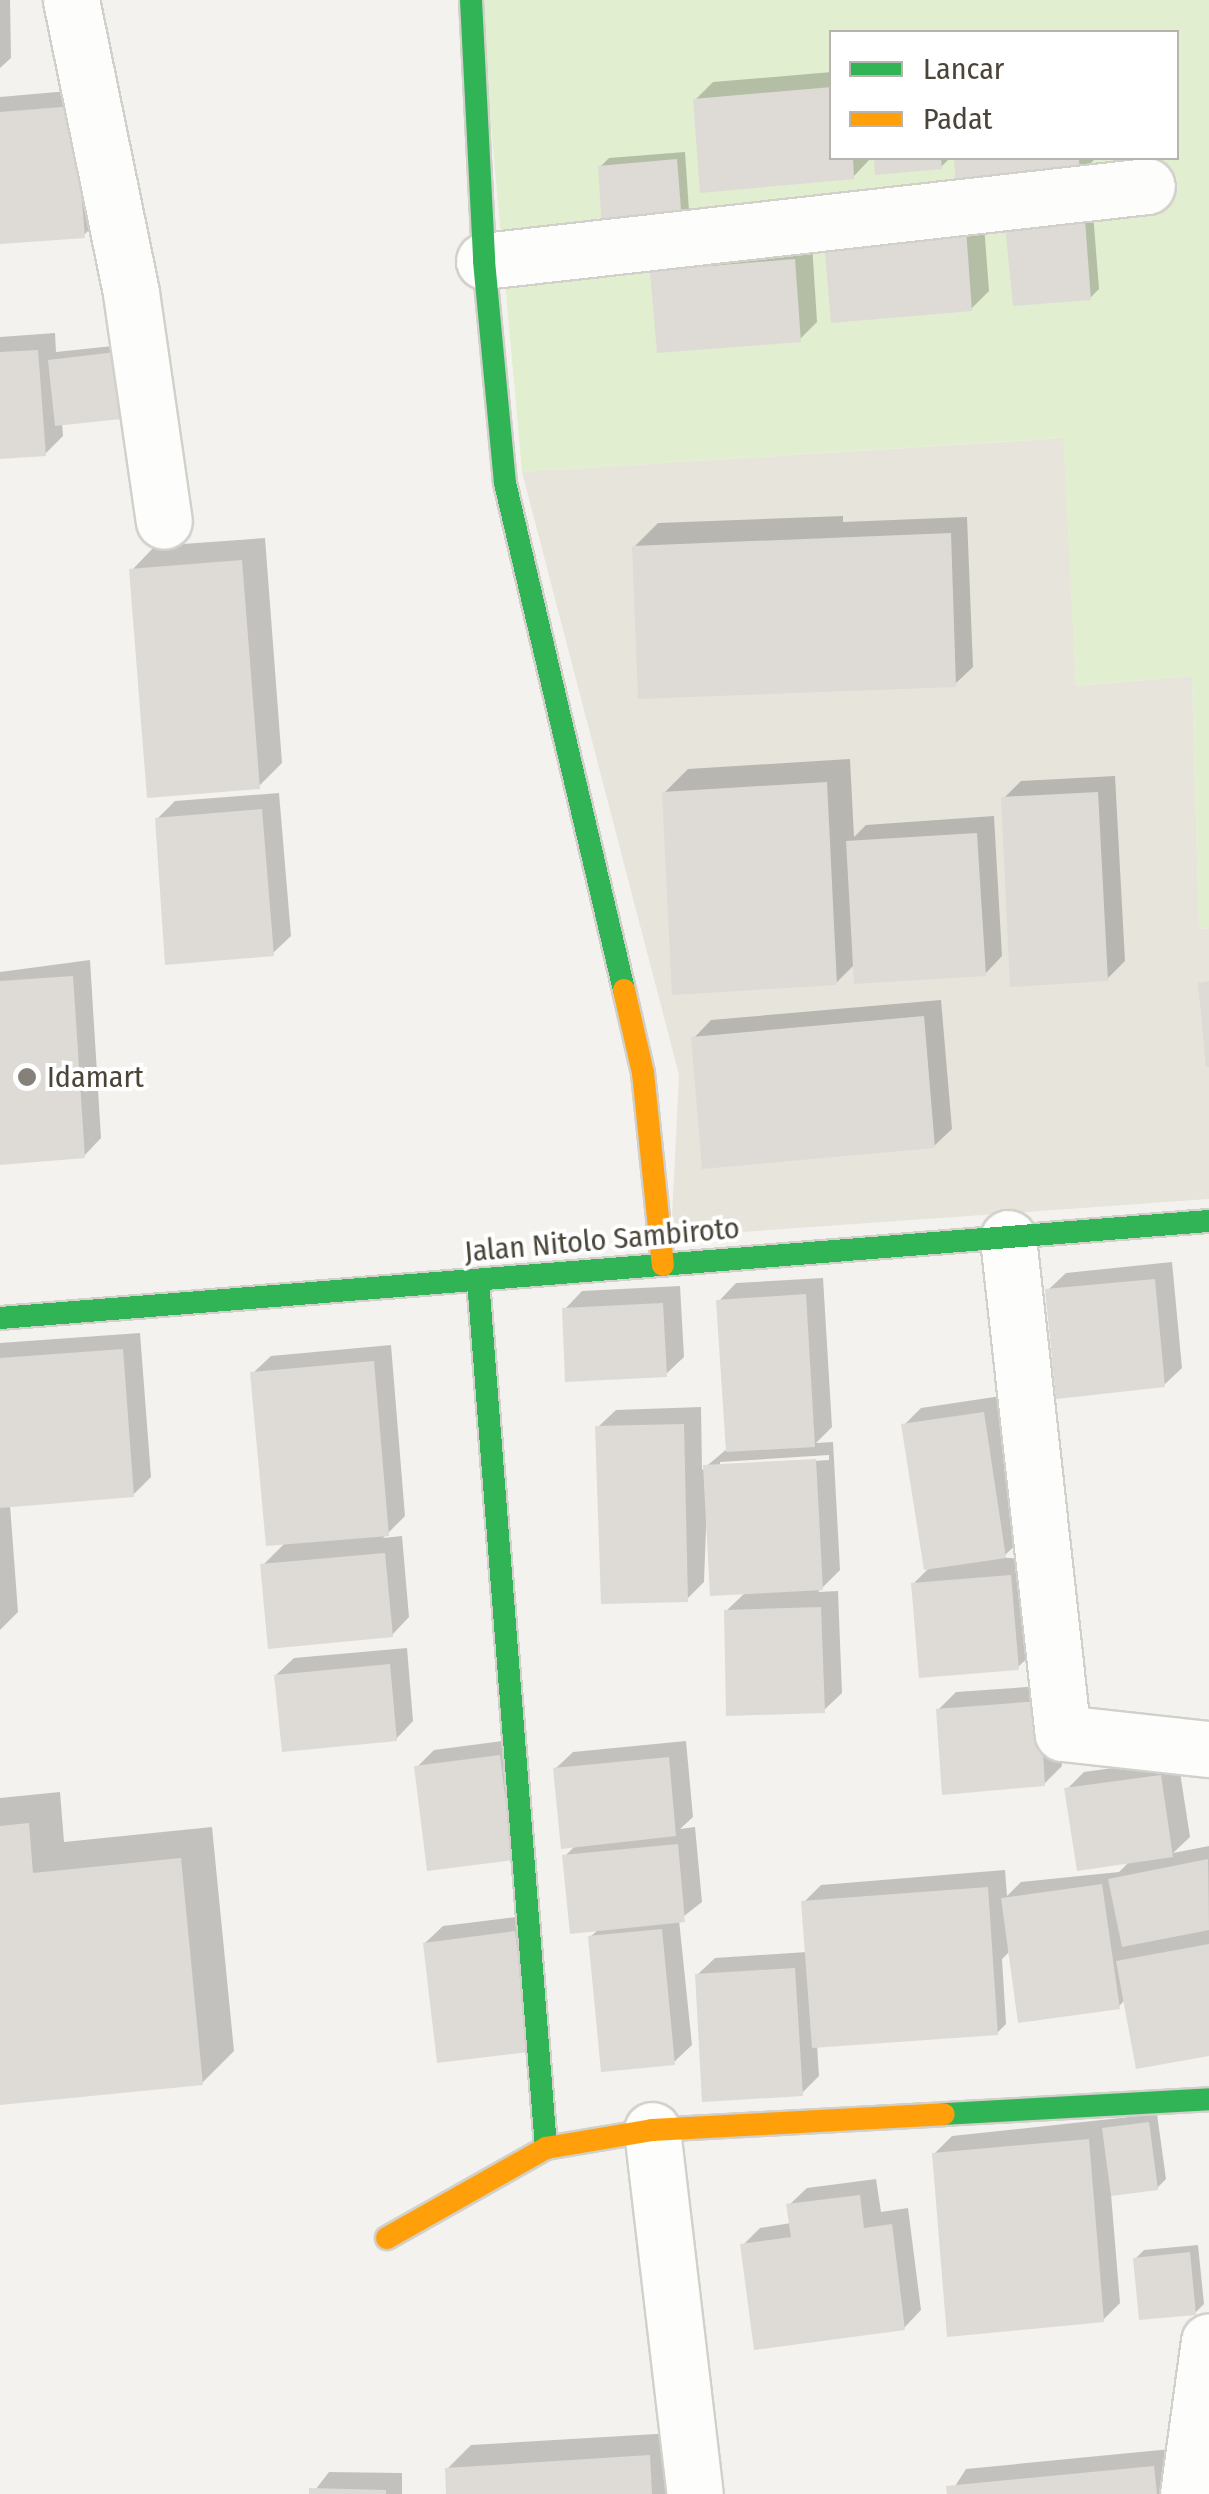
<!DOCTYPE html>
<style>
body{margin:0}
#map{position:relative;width:1209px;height:2494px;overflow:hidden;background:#f4f2ee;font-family:"Fira Sans Condensed",sans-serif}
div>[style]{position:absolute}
.residential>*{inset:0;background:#e7e4dc}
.green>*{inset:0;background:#e1eecf}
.shadow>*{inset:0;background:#0003}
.building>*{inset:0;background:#dedbd6}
.roads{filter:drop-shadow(2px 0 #d2d0cb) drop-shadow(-2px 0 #d2d0cb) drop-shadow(0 2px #d2d0cb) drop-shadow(0 -2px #d2d0cb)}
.street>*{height:55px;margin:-27.5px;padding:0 27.5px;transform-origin:27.5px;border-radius:27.5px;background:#fdfdfc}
.fast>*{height:22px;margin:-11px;padding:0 11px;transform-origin:11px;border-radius:11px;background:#30b455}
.slow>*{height:22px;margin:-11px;padding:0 11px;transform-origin:11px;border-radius:11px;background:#ff9f0a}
.dots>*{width:28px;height:28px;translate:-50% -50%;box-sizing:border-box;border:5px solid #fff;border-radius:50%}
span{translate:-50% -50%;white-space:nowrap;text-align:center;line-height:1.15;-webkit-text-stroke:8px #fff;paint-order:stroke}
.poi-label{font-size:30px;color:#4b4439}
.left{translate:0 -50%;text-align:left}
.street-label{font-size:30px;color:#4b4439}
.legend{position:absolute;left:829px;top:30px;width:350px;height:130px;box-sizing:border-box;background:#fff;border:2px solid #b7b4b0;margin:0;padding:12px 18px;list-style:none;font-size:30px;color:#4b4439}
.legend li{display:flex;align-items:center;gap:20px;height:50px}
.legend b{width:50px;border:2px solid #b7b4b0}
</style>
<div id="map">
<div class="residential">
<i style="clip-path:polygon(1064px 438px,1076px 686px,1192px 676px,1199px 929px,1209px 928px,1209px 1199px,671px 1237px,679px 1075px,522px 472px)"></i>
</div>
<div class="green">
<i style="clip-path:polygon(evenodd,480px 0,1209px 0,1209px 928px,1199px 929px,1192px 676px,1076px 686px,1063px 438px,522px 472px,480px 0,832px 32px,1176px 32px,1176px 158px,832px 158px,832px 32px)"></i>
</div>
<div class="shadow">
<i style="clip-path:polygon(0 0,10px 0,11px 58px,0 68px)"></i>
<i style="clip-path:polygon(832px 72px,832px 158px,871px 158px,853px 177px,695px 100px,713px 82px)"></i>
<i style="clip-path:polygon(91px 89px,101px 218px,83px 236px,0 242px,0 97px)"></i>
<i style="clip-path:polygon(685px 152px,689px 211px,680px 220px,600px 167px,609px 158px)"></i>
<i style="clip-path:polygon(877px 158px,950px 158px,941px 167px,878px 172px)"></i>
<i style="clip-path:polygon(956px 158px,1096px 158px,1079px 175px,958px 186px)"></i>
<i style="clip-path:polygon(983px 212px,989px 291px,971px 309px,834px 320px)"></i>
<i style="clip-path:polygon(1093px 213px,1099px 289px,1090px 298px,1008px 227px)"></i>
<i style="clip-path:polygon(812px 243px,817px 322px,800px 339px,653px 272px,670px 254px)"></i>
<i style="clip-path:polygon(55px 333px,56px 352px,141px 343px,62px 423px,63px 436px,45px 454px,0 457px,0 337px)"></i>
<i style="clip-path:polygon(843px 516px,843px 522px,967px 517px,973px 667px,955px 684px,634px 547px,658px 523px)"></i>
<i style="clip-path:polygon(265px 538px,282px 763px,258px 787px,132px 570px,155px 546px)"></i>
<i style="clip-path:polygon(850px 759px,854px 837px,866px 825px,994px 816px,1002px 956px,985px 974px,855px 964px,836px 983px,664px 793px,688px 769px)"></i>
<i style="clip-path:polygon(1115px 776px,1125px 961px,1107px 979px,1004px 798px,1021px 781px)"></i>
<i style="clip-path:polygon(279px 793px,291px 936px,273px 953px,157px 819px,175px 801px)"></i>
<i style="clip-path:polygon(90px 960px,101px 1138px,84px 1156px,0 1163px,0 972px)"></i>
<i style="clip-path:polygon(941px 1000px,952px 1129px,934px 1146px,694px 1038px,711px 1020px)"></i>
<i style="clip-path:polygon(1172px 1262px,1182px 1368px,1164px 1385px,1048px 1290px,1066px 1273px)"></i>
<i style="clip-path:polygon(evenodd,823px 1278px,832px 1427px,816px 1443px,833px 1442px,840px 1570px,818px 1592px,838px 1591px,842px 1693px,824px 1710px,726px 1611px,746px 1592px,707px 1503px,704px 1582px,687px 1599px,598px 1427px,616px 1410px,701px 1407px,702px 1470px,728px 1448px,719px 1301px,736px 1283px,823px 1278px,829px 1455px,829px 1460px,720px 1467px,720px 1462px,829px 1455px)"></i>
<i style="clip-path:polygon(680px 1286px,684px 1357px,666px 1374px,565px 1309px,582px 1291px)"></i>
<i style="clip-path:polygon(140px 1333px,151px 1477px,133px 1495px,10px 1505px,18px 1612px,0 1630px,0 1343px)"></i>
<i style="clip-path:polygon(391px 1345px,405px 1516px,383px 1538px,402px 1536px,409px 1617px,392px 1635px,263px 1565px,286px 1542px,253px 1373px,271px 1356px)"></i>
<i style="clip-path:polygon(1001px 1396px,1023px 1538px,1005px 1555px,992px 1557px,1027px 1559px,1036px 1650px,1018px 1667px,913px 1584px,931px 1566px,904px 1425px,921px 1408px)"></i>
<i style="clip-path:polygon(407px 1648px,413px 1721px,396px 1739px,276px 1675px,294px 1658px)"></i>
<i style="clip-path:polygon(1056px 1685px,1062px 1766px,1044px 1784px,938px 1710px,956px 1692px)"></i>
<i style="clip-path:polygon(517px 1739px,529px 1841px,417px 1767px,434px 1750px)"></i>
<i style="clip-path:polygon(686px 1741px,693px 1817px,680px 1829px,695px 1827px,702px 1902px,679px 1920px,692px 2045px,674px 2062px,590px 1937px,599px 1929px,565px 1856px,576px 1845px,555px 1769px,573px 1752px)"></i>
<i style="clip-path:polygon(1178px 1759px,1190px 1837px,1173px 1853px,1209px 1846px,1209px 2054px,1126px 1999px,1119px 2006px,1011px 1950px,1002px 1959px,1006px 2024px,997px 2033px,817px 2045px,819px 2076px,801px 2094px,697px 1975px,715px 1958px,807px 1952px,804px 1902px,821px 1885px,1005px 1870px,1007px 1896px,1021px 1882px,1119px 1872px,1130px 1861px,1067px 1789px,1084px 1772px)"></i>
<i style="clip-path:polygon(60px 1792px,64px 1842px,212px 1827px,234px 2051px,202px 2083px,0 2103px,0 1798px)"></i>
<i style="clip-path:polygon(532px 1915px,545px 2032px,425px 1943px,443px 1926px)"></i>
<i style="clip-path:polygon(1157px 2114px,1166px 2179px,1157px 2188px,1111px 2194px,1120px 2303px,1103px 2320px,934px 2154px,952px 2136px)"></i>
<i style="clip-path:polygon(876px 2179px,881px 2212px,908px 2208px,921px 2310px,904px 2328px,743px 2245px,760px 2228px,791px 2223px,789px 2205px,807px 2188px)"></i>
<i style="clip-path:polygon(1198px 2245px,1204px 2304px,1195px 2313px,1135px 2259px,1144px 2250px)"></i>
<i style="clip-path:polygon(673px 2433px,676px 2494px,449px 2494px,447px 2469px,471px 2445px)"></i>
<i style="clip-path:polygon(1171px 2449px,1175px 2494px,950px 2494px,966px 2469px)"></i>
<i style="clip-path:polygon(329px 2472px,402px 2473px,402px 2494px,312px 2494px)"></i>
</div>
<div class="building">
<i style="clip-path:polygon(832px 87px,832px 158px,853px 158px,854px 179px,700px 193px,693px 99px)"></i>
<i style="clip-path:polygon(74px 106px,85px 238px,0 244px,0 112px)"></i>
<i style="clip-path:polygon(874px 158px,941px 158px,942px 169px,875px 175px)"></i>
<i style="clip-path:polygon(954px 158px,1079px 158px,1080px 177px,956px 188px)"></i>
<i style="clip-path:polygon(677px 159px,682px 222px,602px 229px,598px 166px)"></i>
<i style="clip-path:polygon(1085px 220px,1091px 300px,1013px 306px,1005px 226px)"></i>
<i style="clip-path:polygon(966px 229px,972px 311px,831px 323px,824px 240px)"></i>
<i style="clip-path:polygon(795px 259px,801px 342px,657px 353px,650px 271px)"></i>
<i style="clip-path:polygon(38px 350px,46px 456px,0 459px,0 352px)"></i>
<i style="clip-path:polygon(133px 350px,140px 417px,55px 426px,48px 360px)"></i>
<i style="clip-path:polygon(951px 533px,956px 687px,638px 699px,632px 546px)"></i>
<i style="clip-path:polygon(242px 560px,260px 789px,147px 798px,129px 569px)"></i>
<i style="clip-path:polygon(827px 782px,837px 985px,672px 995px,662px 792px)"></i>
<i style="clip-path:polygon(1098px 792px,1108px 981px,1010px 987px,1001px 797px)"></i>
<i style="clip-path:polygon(262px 809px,274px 956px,165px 965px,155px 818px)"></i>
<i style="clip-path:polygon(977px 833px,986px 976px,854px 984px,846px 841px)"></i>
<i style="clip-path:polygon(73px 976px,85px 1158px,0 1165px,0 981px)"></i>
<i style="clip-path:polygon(1209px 981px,1209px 1067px,1206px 1067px,1198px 983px)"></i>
<i style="clip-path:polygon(924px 1016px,935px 1148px,702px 1169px,691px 1037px)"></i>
<i style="clip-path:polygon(1155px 1279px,1165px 1387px,1056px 1399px,1045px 1289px)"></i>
<i style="clip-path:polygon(806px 1294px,815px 1447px,726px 1452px,716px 1300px)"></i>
<i style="clip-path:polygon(663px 1303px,667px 1377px,565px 1382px,562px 1308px)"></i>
<i style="clip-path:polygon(123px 1349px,134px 1497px,0 1508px,0 1358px)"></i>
<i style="clip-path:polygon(374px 1361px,389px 1536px,266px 1546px,250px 1372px)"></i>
<i style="clip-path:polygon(984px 1412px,1006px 1558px,924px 1570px,901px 1424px)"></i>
<i style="clip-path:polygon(684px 1424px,688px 1602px,601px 1604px,595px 1426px)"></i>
<i style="clip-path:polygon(816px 1459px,823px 1590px,710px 1596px,703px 1465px)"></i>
<i style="clip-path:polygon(385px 1553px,393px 1637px,268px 1649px,260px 1564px)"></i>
<i style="clip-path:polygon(1011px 1575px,1019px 1670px,919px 1678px,911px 1583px)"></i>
<i style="clip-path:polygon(821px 1607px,825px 1713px,726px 1716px,724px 1610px)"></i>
<i style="clip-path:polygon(390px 1664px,397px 1741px,282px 1752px,274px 1675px)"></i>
<i style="clip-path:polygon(1040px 1701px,1045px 1786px,942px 1795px,936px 1709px)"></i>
<i style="clip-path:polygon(500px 1755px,513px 1860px,427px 1871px,414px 1766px)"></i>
<i style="clip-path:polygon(669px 1757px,676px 1836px,561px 1849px,553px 1768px)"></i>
<i style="clip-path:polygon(1161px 1775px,1173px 1857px,1077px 1871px,1064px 1788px)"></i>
<i style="clip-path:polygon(29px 1823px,33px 1873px,181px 1858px,203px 2085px,0 2105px,0 1826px)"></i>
<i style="clip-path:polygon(678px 1844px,685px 1922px,570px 1934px,562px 1855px)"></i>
<i style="clip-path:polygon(1208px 1859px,1209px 1930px,1122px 1947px,1108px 1879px)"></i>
<i style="clip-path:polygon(1102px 1884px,1120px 2009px,1018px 2023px,1001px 1898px)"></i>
<i style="clip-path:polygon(988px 1887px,998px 2035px,812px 2048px,801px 1901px)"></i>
<i style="clip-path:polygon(662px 1929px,675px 2065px,601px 2072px,588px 1936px)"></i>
<i style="clip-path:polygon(515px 1931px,529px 2052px,437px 2063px,423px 1943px)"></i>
<i style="clip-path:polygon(1209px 1944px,1209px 2056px,1136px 2069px,1116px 1961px)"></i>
<i style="clip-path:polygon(795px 1968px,803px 2096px,702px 2102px,695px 1974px)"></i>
<i style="clip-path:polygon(1149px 2122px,1158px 2190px,1111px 2196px,1102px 2128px)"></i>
<i style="clip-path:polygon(1089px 2139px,1104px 2322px,947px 2337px,932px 2153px)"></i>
<i style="clip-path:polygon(860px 2195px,864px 2228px,892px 2224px,905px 2330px,754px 2350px,740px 2244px,791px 2237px,786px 2204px)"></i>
<i style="clip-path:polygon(1190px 2252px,1196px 2315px,1139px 2320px,1133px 2258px)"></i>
<i style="clip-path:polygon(650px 2455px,652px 2494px,446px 2494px,445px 2468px)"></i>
<i style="clip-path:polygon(1154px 2466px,1157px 2494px,947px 2494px,946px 2486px)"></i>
<i style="clip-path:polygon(309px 2488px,386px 2490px,386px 2494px,309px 2494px)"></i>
</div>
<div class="roads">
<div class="street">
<i style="left:71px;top:0;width:299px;rotate:78.4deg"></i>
<i style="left:131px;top:293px;width:230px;rotate:81.8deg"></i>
<i style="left:484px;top:261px;width:667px;rotate:-6.45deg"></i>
<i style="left:1008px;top:1238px;width:498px;rotate:83.7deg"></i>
<i style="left:1063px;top:1733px;width:147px;rotate:6.3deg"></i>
<i style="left:652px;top:2130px;width:367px;rotate:83.3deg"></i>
<i style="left:1188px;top:2494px;width:154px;rotate:-82.2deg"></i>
</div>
<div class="fast">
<i style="left:471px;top:0;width:261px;rotate:87.1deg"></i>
<i style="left:484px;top:261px;width:223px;rotate:84.6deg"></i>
<i style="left:505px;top:483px;width:521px;rotate:76.79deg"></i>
<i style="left:478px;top:1280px;width:871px;rotate:85.52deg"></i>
<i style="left:0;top:1318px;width:1213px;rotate:-4.59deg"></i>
<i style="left:944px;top:2114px;width:265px;rotate:-3.2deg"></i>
</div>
<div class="slow">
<i style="left:624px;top:990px;width:85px;rotate:77.1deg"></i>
<i style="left:643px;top:1073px;width:193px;rotate:84.1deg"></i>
<i style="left:387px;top:2238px;width:183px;rotate:-29.5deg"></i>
<i style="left:546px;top:2148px;width:108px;rotate:-9.6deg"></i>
<i style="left:652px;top:2130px;width:292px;rotate:-3.1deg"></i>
</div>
</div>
<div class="dots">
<i style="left:27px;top:1077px;background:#868178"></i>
</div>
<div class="poi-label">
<span class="left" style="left:47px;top:1077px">Idamart</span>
</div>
<div class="street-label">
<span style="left:602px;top:1240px;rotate:-5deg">Jalan Nitolo Sambiroto</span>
</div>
<ul class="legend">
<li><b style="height:12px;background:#30b455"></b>Lancar</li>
<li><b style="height:12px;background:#ff9f0a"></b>Padat</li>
</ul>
</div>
